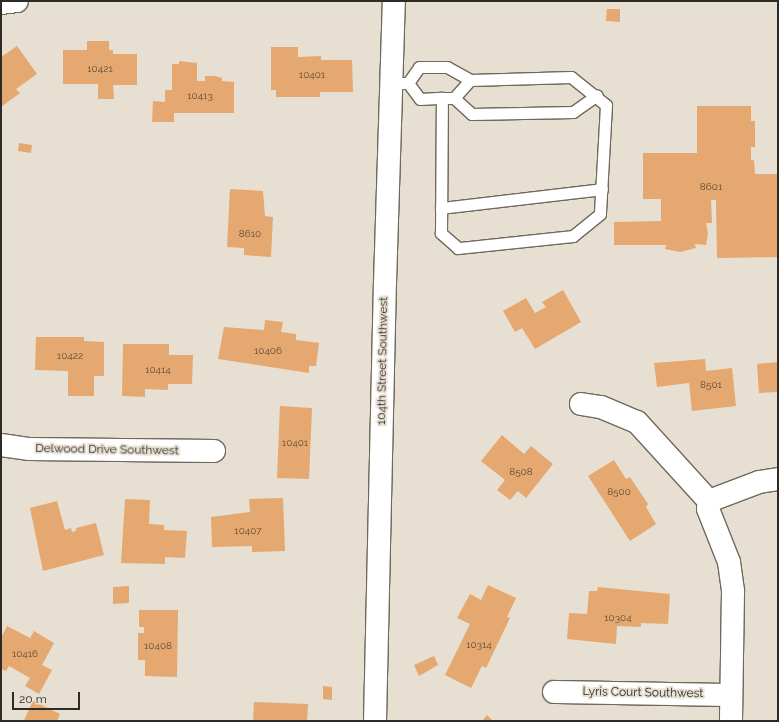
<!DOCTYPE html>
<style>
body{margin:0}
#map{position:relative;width:779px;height:722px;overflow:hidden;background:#e7dfd1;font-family:Raleway,sans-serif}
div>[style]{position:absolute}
.building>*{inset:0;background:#e5a870}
.roads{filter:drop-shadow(1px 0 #6f685c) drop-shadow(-1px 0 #6f685c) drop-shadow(0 1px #6f685c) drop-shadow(0 -1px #6f685c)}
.lane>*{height:11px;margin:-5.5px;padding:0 5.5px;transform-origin:5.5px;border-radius:5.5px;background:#fff}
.street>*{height:22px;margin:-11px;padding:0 11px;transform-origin:11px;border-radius:11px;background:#fff}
.secondary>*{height:22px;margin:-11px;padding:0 11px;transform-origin:11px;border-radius:11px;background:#fff}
span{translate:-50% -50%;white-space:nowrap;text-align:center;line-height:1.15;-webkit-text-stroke:3.5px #e7dfd1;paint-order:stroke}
.number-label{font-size:10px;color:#5c4a38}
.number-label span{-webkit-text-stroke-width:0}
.street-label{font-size:12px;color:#2e2b26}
.frame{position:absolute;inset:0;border:2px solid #2e2b26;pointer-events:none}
.scale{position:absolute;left:12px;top:692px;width:68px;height:18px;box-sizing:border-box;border:2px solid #2e2b26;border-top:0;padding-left:5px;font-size:12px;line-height:14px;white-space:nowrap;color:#2e2b26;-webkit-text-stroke:3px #e7dfd1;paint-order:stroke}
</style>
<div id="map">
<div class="building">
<i style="clip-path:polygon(607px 9px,620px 9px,620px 22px,606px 21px)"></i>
<i style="clip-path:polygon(87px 41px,109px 41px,109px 50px,113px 50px,113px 54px,137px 54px,137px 85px,113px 85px,114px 99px,98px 99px,98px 84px,63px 84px,63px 50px,87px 50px)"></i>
<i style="clip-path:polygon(17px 46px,37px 74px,16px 89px,20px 93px,1px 107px,1px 57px)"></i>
<i style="clip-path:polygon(271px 47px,298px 47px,298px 57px,321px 56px,321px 60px,352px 60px,353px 92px,320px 92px,320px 97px,276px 97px,276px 90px,271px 90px)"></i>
<i style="clip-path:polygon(179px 61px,197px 63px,197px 81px,205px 81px,205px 76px,215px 76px,222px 78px,222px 81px,234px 82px,234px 113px,174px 113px,174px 122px,152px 122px,153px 101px,165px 102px,165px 90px,172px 90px,172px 64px,179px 64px)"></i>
<i style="clip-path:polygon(697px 106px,751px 106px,751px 121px,755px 121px,755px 147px,751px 147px,751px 160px,754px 160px,755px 174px,778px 174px,778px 257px,717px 258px,716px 200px,711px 200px,712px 223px,706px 223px,708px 233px,706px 245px,695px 244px,696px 248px,680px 252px,665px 249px,666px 245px,614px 245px,614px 222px,661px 221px,661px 199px,643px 199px,643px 153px,697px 153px)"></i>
<i style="clip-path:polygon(19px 143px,32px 145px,31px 153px,18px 151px)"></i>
<i style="clip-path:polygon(230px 189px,263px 191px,265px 216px,273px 217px,271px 257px,244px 255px,244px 248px,227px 247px)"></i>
<i style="clip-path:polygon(563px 290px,581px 322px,535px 349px,522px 328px,515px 332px,503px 311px,526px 298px,535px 313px,546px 307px,542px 302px)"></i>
<i style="clip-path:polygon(265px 320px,283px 322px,281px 332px,296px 334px,296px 340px,319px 343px,316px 366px,309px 366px,309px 373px,218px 359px,224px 327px,264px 330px)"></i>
<i style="clip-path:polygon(36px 337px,84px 337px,84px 341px,104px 342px,104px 376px,94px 376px,94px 396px,68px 396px,68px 371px,35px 370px)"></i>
<i style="clip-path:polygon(123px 344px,169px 344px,169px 355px,193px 355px,192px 384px,168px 384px,168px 390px,145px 389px,145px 397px,122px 396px)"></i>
<i style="clip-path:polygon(705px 359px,706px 371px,732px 368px,736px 406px,692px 411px,689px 383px,657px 387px,654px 363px)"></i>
<i style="clip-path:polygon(778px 362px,778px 392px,759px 393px,757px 364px)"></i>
<i style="clip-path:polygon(280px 406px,312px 408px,309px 479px,277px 478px)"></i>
<i style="clip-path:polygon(502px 435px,524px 454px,531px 446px,553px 464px,526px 498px,518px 491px,510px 500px,497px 490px,505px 480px,481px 461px)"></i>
<i style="clip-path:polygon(614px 460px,626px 479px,630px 477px,648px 504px,646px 507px,656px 524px,630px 541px,588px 476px)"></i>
<i style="clip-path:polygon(283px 498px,285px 551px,252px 552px,252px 546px,212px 547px,211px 517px,250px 512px,249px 499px)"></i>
<i style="clip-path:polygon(125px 499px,150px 500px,149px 524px,164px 525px,164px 530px,187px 531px,185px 558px,165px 557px,165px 564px,121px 563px)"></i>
<i style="clip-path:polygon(57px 501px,65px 530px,71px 528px,72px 532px,76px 531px,76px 528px,96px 523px,104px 555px,43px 571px,30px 508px)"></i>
<i style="clip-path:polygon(488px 585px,516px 598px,507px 617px,510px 618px,486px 668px,482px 666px,471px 688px,445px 675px,470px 624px,457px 618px,470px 594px,481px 600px)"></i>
<i style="clip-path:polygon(129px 586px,129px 603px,113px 604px,113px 587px)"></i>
<i style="clip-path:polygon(598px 587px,670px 594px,668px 624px,641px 623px,641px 627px,617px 626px,616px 644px,567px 639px,569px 613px,587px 614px,589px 591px,597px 591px)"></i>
<i style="clip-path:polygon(139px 610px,178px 610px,177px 677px,145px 676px,145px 660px,138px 660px,138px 633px,144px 633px,144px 627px,139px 627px)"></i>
<i style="clip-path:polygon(7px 626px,30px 638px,34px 631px,54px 643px,42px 665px,52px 670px,39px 694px,25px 686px,30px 678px,9px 666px,6px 671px,1px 669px,1px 638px)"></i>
<i style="clip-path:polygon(434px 656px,438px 665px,419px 676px,414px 665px)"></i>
<i style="clip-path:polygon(323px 686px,332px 687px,332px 700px,323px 699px)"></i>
<i style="clip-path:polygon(33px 701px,60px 714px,57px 721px,24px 720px)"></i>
<i style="clip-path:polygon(254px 702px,308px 704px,307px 721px,253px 721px)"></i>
<i style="clip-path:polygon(487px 715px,493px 721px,482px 721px)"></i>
</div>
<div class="roads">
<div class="lane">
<i style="left:402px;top:83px;width:6px"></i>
<i style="left:408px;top:83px;width:20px;rotate:53deg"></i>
<i style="left:420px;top:99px;width:22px;rotate:-3deg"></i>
<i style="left:442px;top:98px;width:12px"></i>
<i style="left:454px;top:98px;width:24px;rotate:-48deg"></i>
<i style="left:408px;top:83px;width:19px;rotate:-55deg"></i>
<i style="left:419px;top:67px;width:28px"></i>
<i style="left:447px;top:67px;width:26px;rotate:29deg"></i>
<i style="left:470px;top:80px;width:101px;rotate:-1.7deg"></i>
<i style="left:571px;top:77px;width:45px;rotate:38.7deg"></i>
<i style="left:606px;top:105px;width:109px;rotate:93.2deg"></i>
<i style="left:600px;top:214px;width:35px;rotate:141deg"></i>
<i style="left:573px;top:236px;width:116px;rotate:174deg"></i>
<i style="left:458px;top:248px;width:23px;rotate:-139deg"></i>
<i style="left:441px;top:233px;width:135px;rotate:-89.6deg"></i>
<i style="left:454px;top:98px;width:24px;rotate:42deg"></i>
<i style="left:472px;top:114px;width:101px;rotate:-1.1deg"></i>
<i style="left:573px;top:112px;width:29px;rotate:-35deg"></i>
<i style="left:441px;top:208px;width:162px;rotate:-6.7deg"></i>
</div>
<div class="street">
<i style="left:1px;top:3px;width:16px;rotate:-7deg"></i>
<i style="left:581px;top:404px;width:20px;rotate:9deg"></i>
<i style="left:601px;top:407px;width:39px;rotate:23deg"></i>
<i style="left:637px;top:422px;width:107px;rotate:47.7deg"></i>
<i style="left:709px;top:501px;width:8px;rotate:97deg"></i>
<i style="left:708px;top:509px;width:57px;rotate:68.4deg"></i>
<i style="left:729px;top:562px;width:30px;rotate:82deg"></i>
<i style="left:733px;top:592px;width:129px;rotate:90.9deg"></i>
<i style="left:1px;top:445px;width:29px;rotate:8deg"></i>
<i style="left:30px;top:449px;width:184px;rotate:0.6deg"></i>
<i style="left:709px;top:501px;width:53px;rotate:-20.8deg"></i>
<i style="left:759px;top:482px;width:19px;rotate:-9deg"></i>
<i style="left:554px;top:692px;width:177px;rotate:1deg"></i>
</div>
<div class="secondary">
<i style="left:375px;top:721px;width:438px;rotate:-88.7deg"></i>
<i style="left:385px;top:283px;width:282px;rotate:-88.2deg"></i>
</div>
</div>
<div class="number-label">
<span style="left:100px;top:69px">10421</span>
<span style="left:312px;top:75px">10401</span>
<span style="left:200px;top:96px">10413</span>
<span style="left:711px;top:187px">8601</span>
<span style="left:250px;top:234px">8610</span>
<span style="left:268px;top:351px">10406</span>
<span style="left:70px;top:356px">10422</span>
<span style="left:158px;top:370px">10414</span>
<span style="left:711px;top:385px">8501</span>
<span style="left:295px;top:443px">10401</span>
<span style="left:521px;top:472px">8508</span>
<span style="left:619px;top:492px">8500</span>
<span style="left:248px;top:531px">10407</span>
<span style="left:618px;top:618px">10304</span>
<span style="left:479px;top:645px">10314</span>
<span style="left:158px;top:646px">10408</span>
<span style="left:25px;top:654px">10416</span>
</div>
<div class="street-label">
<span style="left:383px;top:361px;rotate:-89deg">104th Street Southwest</span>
<span style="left:107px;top:450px;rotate:1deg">Delwood Drive Southwest</span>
<span style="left:643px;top:693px;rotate:1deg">Lyris Court Southwest</span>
</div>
<div class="frame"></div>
<div class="scale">20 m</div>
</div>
